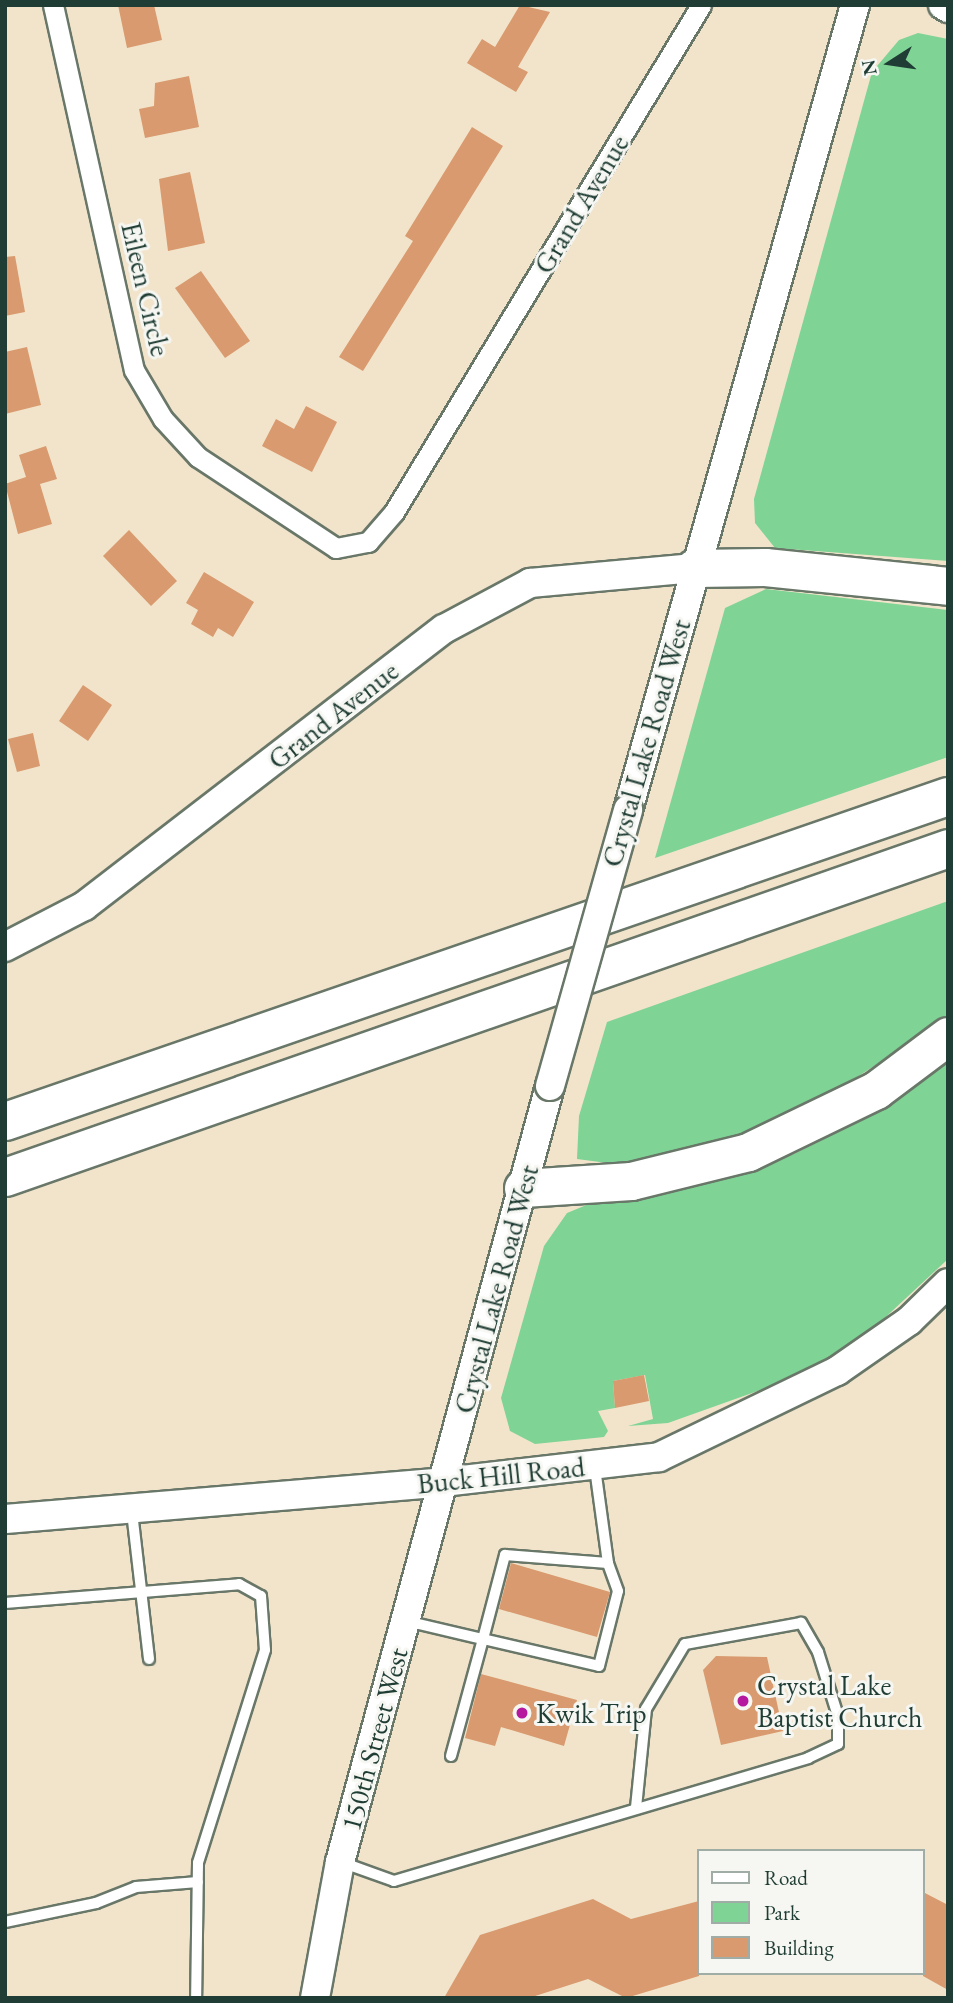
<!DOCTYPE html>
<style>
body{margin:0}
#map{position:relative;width:953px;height:2003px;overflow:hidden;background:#f2e4cb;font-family:"EB Garamond",serif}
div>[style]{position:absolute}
.green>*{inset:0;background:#7fd395}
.building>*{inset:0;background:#d89a6e}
.roads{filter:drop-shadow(2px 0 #697769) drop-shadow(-2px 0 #697769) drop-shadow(0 2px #697769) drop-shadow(0 -2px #697769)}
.lane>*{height:10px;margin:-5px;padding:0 5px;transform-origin:5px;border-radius:5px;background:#fff}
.street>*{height:19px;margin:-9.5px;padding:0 9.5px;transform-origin:9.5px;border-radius:9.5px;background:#fff}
.secondary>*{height:28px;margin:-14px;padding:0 14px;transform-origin:14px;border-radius:14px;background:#fff}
.highway>*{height:37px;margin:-18.5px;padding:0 18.5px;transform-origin:18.5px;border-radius:18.5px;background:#fff}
.bridges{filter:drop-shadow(2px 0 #697769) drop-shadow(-2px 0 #697769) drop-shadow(0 2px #697769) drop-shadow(0 -2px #697769)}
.secondary-bridge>*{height:28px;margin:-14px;padding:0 14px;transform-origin:14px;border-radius:14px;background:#fff}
.dots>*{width:19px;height:19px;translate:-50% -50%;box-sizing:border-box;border:4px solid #f6f6f2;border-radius:50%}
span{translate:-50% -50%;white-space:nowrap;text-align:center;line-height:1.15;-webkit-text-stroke:6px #f6f6f2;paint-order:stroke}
.street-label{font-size:28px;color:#1f3d34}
.poi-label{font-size:28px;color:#1f3d34}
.left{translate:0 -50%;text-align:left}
.frame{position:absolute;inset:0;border:7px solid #1f3d34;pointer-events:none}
.legend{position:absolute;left:697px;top:1849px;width:228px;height:126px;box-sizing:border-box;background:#f6f6f2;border:2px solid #a0aca6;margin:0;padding:9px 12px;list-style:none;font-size:21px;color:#1f3d34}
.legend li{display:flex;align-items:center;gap:14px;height:35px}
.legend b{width:35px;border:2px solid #a0aca6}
.north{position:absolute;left:855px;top:28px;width:70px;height:70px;-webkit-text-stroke:5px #f6f6f2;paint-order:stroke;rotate:258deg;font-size:19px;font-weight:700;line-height:28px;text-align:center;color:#1f3d34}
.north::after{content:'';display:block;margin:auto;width:24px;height:32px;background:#1f3d34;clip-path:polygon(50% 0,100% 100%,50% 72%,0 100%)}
</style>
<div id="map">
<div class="green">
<i style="clip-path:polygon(918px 33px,948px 39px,948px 561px,775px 548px,755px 523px,754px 499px,872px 72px,899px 40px)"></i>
<i style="clip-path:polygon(766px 589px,948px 610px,948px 757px,655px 858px,725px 608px)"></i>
<i style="clip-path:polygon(948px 901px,948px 1015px,905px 1046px,820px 1101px,756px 1128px,694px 1149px,615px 1164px,577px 1159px,579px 1116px,607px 1022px)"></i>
<i style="clip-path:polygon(948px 1062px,948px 1259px,862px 1339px,783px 1382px,668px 1423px,628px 1426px,653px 1419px,645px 1375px,613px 1381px,615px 1408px,598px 1411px,608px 1431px,604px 1437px,535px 1444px,510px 1431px,501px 1398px,544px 1246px,567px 1213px,601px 1199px,684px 1188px,794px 1154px,881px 1110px)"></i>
</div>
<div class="building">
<i style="clip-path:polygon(118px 5px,154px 5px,162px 40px,127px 48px)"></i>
<i style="clip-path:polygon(520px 5px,550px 12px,518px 67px,528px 72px,516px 92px,467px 63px,482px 39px,495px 47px)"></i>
<i style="clip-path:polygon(189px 76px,199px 127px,145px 138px,139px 109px,154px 106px,155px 83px)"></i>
<i style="clip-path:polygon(472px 127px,503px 146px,363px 371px,339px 357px,413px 241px,405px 236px)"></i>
<i style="clip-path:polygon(190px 172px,205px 243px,168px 251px,159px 179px)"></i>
<i style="clip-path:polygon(15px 256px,25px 312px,5px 316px,5px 257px)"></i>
<i style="clip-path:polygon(201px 271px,250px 341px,225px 358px,175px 288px)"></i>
<i style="clip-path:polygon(27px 347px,41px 405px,5px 414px,5px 352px)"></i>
<i style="clip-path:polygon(306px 406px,337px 422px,312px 472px,262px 446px,276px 419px,294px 429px)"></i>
<i style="clip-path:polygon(46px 446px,57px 479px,40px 484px,52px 524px,18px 534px,5px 484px,26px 477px,19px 455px)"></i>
<i style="clip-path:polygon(129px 530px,177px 581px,151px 606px,103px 556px)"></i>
<i style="clip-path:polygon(204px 572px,254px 602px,233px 637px,218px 628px,213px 637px,191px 624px,198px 610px,186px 603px)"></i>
<i style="clip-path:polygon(83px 685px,112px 705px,88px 741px,59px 721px)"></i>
<i style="clip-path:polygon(33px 733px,40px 766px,17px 772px,8px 739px)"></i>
<i style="clip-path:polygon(644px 1375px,649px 1401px,615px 1408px,613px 1381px)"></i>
<i style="clip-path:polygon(511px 1563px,610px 1592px,597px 1637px,499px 1609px)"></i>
<i style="clip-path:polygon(716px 1656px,767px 1657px,783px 1731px,721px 1745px,703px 1670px)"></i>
<i style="clip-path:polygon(481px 1674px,577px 1700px,564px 1746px,501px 1727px,495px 1746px,465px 1738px)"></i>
<i style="clip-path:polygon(923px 1892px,948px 1905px,948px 1990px,923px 1976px)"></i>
<i style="clip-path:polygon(593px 1899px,631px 1919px,699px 1901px,699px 1976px,626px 1998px,588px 1979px,529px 1998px,444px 1998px,480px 1935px)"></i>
</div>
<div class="roads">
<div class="lane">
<i style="left:132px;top:1512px;width:148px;rotate:83.4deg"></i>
<i style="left:5px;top:1603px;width:235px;rotate:-4.6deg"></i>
<i style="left:239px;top:1584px;width:25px;rotate:29deg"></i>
<i style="left:261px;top:1596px;width:54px;rotate:85.8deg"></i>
<i style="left:265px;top:1650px;width:223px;rotate:107.5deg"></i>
<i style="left:198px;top:1863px;width:135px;rotate:90.8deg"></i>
<i style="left:406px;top:1621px;width:79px;rotate:13.2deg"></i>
<i style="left:483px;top:1639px;width:87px;rotate:-75.3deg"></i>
<i style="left:505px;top:1555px;width:103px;rotate:4.4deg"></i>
<i style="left:608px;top:1563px;width:96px;rotate:-97.8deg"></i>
<i style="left:451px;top:1756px;width:121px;rotate:-74.7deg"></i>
<i style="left:483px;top:1639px;width:119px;rotate:13.1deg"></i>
<i style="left:599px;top:1666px;width:77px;rotate:-75.8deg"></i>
<i style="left:618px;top:1591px;width:30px;rotate:-110deg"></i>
<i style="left:341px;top:1862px;width:56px;rotate:19.7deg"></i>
<i style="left:394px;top:1881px;width:432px;rotate:-16.5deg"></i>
<i style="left:808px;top:1758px;width:33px;rotate:-25deg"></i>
<i style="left:838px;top:1744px;width:28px;rotate:-90deg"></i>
<i style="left:838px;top:1716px;width:67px;rotate:-107.4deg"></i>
<i style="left:818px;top:1652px;width:34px;rotate:-120deg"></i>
<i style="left:801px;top:1623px;width:118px;rotate:169.7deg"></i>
<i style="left:685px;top:1644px;width:76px;rotate:121deg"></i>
<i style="left:646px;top:1709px;width:100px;rotate:95.8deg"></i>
<i style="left:5px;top:1922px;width:93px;rotate:-11.8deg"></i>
<i style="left:96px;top:1903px;width:43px;rotate:-21.8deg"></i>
<i style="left:136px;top:1887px;width:62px;rotate:-4.6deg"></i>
</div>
<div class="street">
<i style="left:53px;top:5px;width:374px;rotate:77.5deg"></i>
<i style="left:134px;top:370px;width:57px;rotate:59.4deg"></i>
<i style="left:163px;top:419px;width:52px;rotate:47.4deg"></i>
<i style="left:198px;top:457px;width:165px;rotate:33.4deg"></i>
<i style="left:336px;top:548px;width:33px;rotate:-11deg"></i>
<i style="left:368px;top:542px;width:40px;rotate:-49deg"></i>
<i style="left:394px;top:512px;width:593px;rotate:-58.8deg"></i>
</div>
<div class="secondary">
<i style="left:943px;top:5px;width:6px;rotate:31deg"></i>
<i style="left:628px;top:810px;width:836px;rotate:-74.25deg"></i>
<i style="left:5px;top:947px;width:89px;rotate:-27.4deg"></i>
<i style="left:84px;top:906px;width:454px;rotate:-37.6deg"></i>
<i style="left:444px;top:629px;width:98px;rotate:-28.1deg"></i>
<i style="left:530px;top:583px;width:165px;rotate:-5.2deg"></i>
<i style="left:5px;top:1519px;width:441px;rotate:-4.8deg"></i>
<i style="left:444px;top:1482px;width:216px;rotate:-6.6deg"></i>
<i style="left:659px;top:1457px;width:198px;rotate:-25.8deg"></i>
<i style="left:837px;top:1371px;width:88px;rotate:-34.8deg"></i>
<i style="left:909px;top:1321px;width:54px;rotate:-44.3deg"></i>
<i style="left:315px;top:1998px;width:138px;rotate:-79.6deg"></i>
<i style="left:340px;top:1862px;width:804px;rotate:-74.86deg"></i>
</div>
<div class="highway">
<i style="left:694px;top:568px;width:71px;rotate:-0.8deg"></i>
<i style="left:765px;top:567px;width:184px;rotate:5.9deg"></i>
<i style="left:5px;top:1121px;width:997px;rotate:-19.02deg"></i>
<i style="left:5px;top:1177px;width:999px;rotate:-19.23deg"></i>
<i style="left:523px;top:1188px;width:108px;rotate:-3.7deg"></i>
<i style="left:631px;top:1181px;width:121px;rotate:-13.9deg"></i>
<i style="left:748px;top:1152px;width:142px;rotate:-25.8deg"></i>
<i style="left:876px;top:1090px;width:90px;rotate:-36.9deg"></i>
</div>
</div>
<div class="bridges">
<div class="secondary-bridge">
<i style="left:550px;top:1086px;width:287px;rotate:-74.2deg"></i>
</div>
</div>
<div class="dots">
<i style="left:743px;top:1701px;background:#b5179e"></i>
<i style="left:522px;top:1713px;background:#b5179e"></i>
</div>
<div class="street-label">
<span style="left:581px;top:204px;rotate:-59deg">Grand Avenue</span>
<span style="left:146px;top:289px;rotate:77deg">Eileen Circle</span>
<span style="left:333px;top:715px;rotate:-38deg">Grand Avenue</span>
<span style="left:646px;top:743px;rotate:-74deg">Crystal Lake Road West</span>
<span style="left:496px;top:1289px;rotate:-75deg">Crystal Lake Road West</span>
<span style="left:501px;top:1475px;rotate:-6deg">Buck Hill Road</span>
<span style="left:374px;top:1739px;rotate:-75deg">150th Street West</span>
</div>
<div class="poi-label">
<span class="left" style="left:757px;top:1701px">Crystal Lake<br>Baptist Church</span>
<span class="left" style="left:536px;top:1713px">Kwik Trip</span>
</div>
<div class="frame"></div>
<ul class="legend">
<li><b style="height:9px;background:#fff"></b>Road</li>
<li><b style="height:19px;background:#7fd395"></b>Park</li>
<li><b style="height:19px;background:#d89a6e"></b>Building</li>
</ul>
<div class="north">N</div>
</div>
